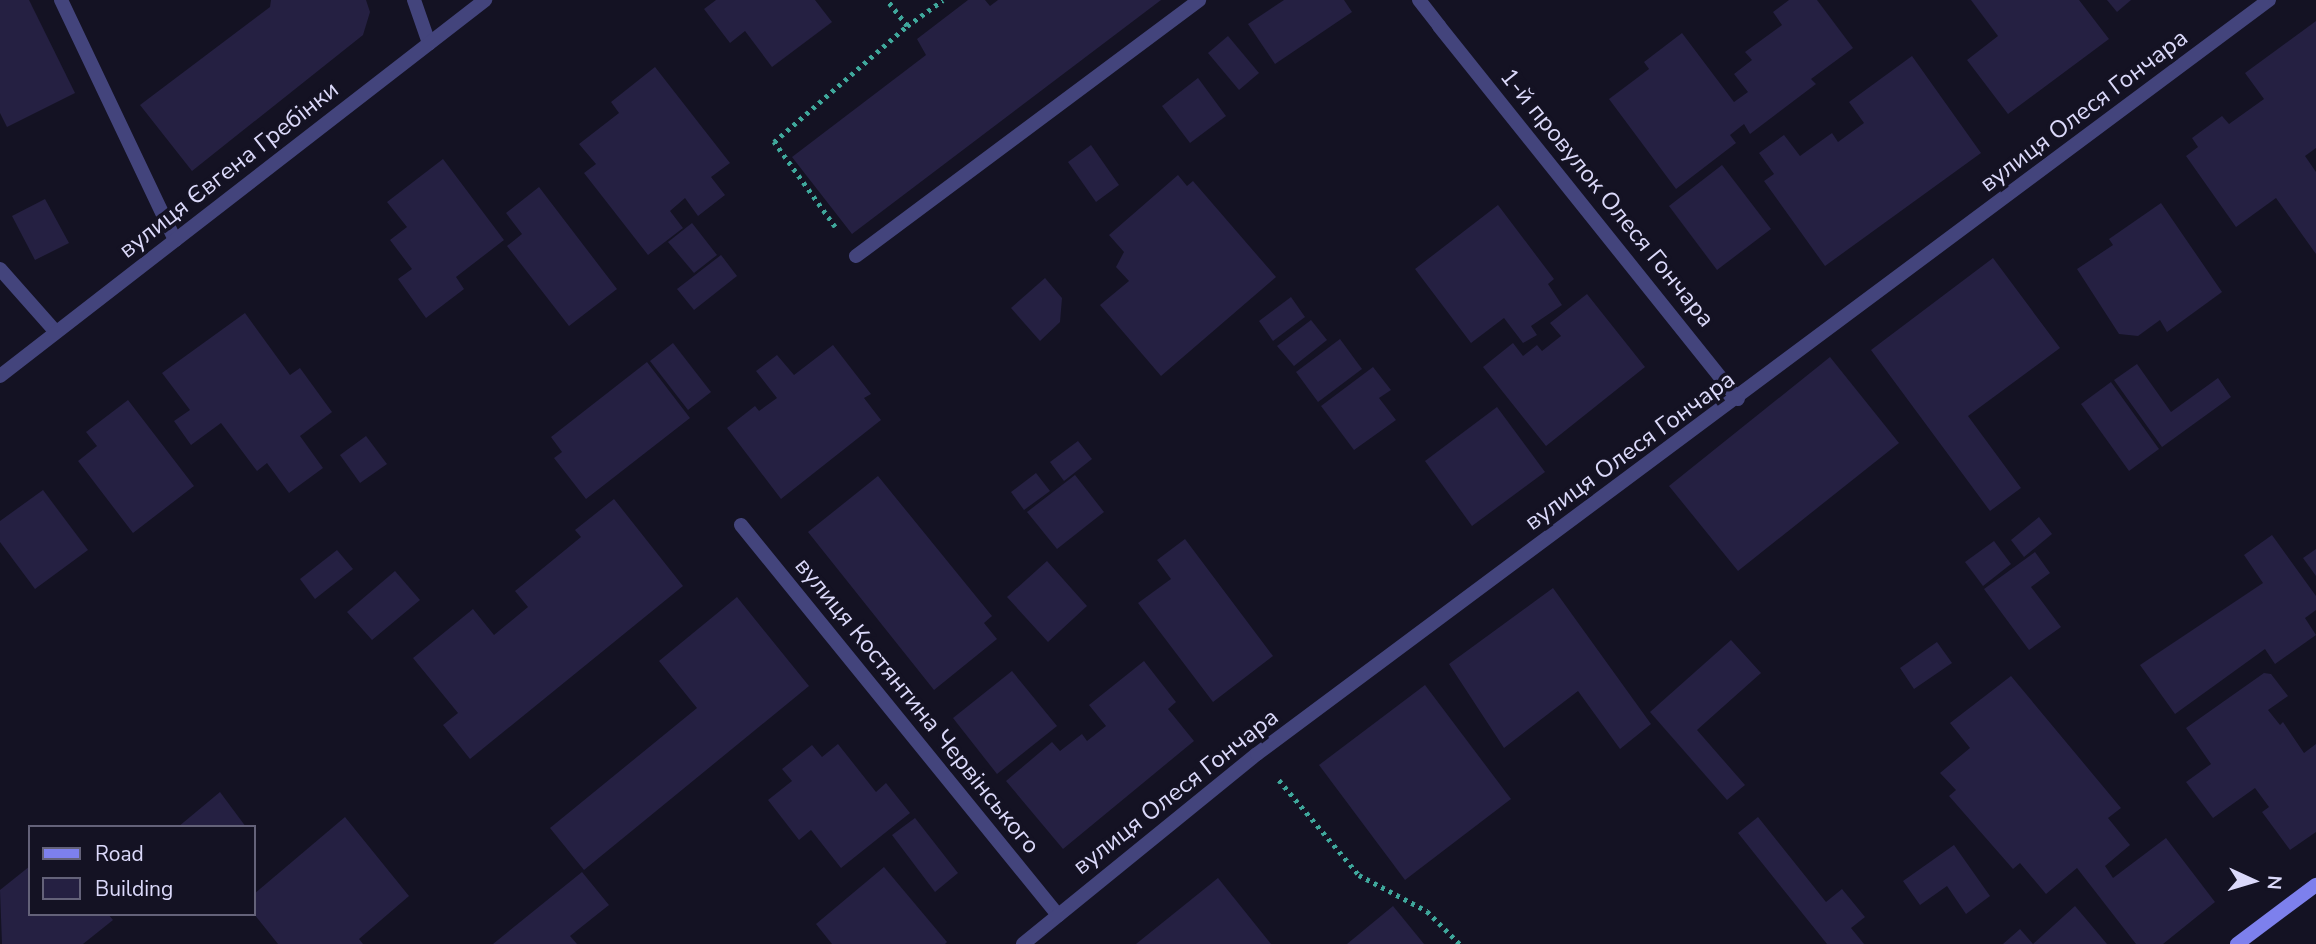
<!DOCTYPE html>
<meta charset="utf-8">
<style>
body{margin:0}
#map{position:relative;width:2316px;height:944px;overflow:hidden;background:#141223;font-family:"Nunito Sans",sans-serif}
div>[style]{position:absolute}
.building>*{inset:0;background:#252042}
.path>*{height:4.5px;margin-top:-2.25px;transform-origin:0;background:repeating-linear-gradient(90deg,#3fa89c 0 3.5px,transparent 0 8.5px)}
.lane>*{height:14px;margin:-7px;padding:0 7px;transform-origin:7px;border-radius:7px;background:#43447c}
.street>*{height:14px;margin:-7px;padding:0 7px;transform-origin:7px;border-radius:7px;background:#43447c}
.secondary>*{height:14px;margin:-7px;padding:0 7px;transform-origin:7px;border-radius:7px;background:#7d80ed}
span{translate:-50% -50%;white-space:nowrap;text-align:center;line-height:1.15;-webkit-text-stroke:7px #141223;paint-order:stroke}
.street-label{font-size:24px;color:#dbd9fa}
.legend{position:absolute;left:28px;top:825px;width:228px;height:91px;box-sizing:border-box;background:#141223;border:2px solid #646279;margin:0;padding:9px 12px;list-style:none;font-size:21px;color:#dbd9fa}
.legend li{display:flex;align-items:center;gap:14px;height:35px}
.legend b{width:35px;border:2px solid #646279}
.north{position:absolute;left:2218px;top:846px;width:70px;height:70px;-webkit-text-stroke:5px #141223;paint-order:stroke;rotate:94deg;font-size:19px;font-weight:700;line-height:28px;text-align:center;color:#dbd9fa}
.north::after{content:'';display:block;margin:auto;width:24px;height:32px;background:#dbd9fa;clip-path:polygon(50% 0,100% 100%,50% 72%,0 100%)}
</style>
<div id="map">
<div class="building">
<i style="clip-path:polygon(0 0,29px 0,75px 93px,7px 127px,0 113px)"></i>
<i style="clip-path:polygon(271px 0,366px 0,370px 12px,363px 35px,192px 171px,140px 105px,270px 7px)"></i>
<i style="clip-path:polygon(716px 0,815px 0,832px 22px,772px 67px,745px 31px,730px 43px,704px 9px)"></i>
<i style="clip-path:polygon(968px 0,985px 0,990px 6px,998px 0,1161px 0,852px 234px,792px 157px,926px 55px,917px 39px)"></i>
<i style="clip-path:polygon(1284px 0,1344px 0,1352px 12px,1275px 64px,1248px 24px)"></i>
<i style="clip-path:polygon(1789px 0,1817px 0,1853px 48px,1811px 79px,1816px 84px,1750px 134px,1744px 124px,1730px 135px,1736px 143px,1676px 189px,1609px 99px,1649px 69px,1644px 62px,1682px 33px,1734px 102px,1748px 92px,1734px 74px,1752px 60px,1745px 52px,1782px 25px,1773px 12px)"></i>
<i style="clip-path:polygon(1971px 0,2079px 0,2109px 39px,2008px 114px,1967px 60px,1998px 36px)"></i>
<i style="clip-path:polygon(2107px 0,2131px 0,2117px 12px)"></i>
<i style="clip-path:polygon(2316px 21px,2316px 148px,2305px 156px,2316px 172px,2316px 254px,2276px 198px,2236px 227px,2186px 156px,2198px 147px,2192px 138px,2222px 116px,2229px 124px,2264px 99px,2245px 73px)"></i>
<i style="clip-path:polygon(1228px 36px,1259px 73px,1239px 90px,1208px 53px)"></i>
<i style="clip-path:polygon(1912px 56px,1981px 153px,1825px 266px,1764px 181px,1774px 174px,1759px 153px,1784px 135px,1800px 156px,1832px 133px,1838px 142px,1864px 123px,1849px 102px)"></i>
<i style="clip-path:polygon(655px 67px,730px 163px,711px 177px,725px 195px,698px 216px,685px 198px,670px 211px,683px 228px,648px 255px,584px 173px,596px 164px,579px 144px,619px 113px,611px 102px)"></i>
<i style="clip-path:polygon(1198px 78px,1226px 116px,1190px 143px,1162px 106px)"></i>
<i style="clip-path:polygon(1091px 145px,1119px 185px,1096px 202px,1068px 162px)"></i>
<i style="clip-path:polygon(443px 159px,504px 240px,456px 277px,464px 289px,426px 318px,398px 279px,412px 269px,390px 240px,407px 227px,387px 202px)"></i>
<i style="clip-path:polygon(1722px 165px,1771px 229px,1717px 270px,1669px 206px)"></i>
<i style="clip-path:polygon(1178px 175px,1187px 186px,1193px 181px,1276px 277px,1161px 376px,1100px 305px,1129px 281px,1116px 267px,1124px 252px,1109px 235px)"></i>
<i style="clip-path:polygon(539px 187px,617px 289px,569px 326px,507px 246px,522px 234px,506px 213px)"></i>
<i style="clip-path:polygon(45px 199px,69px 243px,35px 260px,12px 216px)"></i>
<i style="clip-path:polygon(2161px 203px,2222px 292px,2167px 332px,2160px 320px,2138px 336px,2119px 334px,2077px 269px,2113px 245px,2109px 239px)"></i>
<i style="clip-path:polygon(1498px 205px,1554px 279px,1548px 284px,1562px 305px,1531px 326px,1537px 335px,1523px 343px,1504px 318px,1471px 343px,1415px 269px)"></i>
<i style="clip-path:polygon(692px 223px,717px 255px,694px 273px,668px 242px)"></i>
<i style="clip-path:polygon(721px 255px,737px 276px,694px 310px,677px 289px)"></i>
<i style="clip-path:polygon(1993px 258px,2060px 348px,1968px 416px,2021px 488px,1990px 511px,1871px 350px)"></i>
<i style="clip-path:polygon(1045px 278px,1062px 298px,1060px 322px,1040px 341px,1011px 308px)"></i>
<i style="clip-path:polygon(1587px 294px,1645px 367px,1546px 446px,1483px 367px,1513px 343px,1523px 356px,1537px 345px,1542px 351px,1561px 336px,1550px 323px)"></i>
<i style="clip-path:polygon(1291px 297px,1305px 317px,1273px 341px,1259px 321px)"></i>
<i style="clip-path:polygon(245px 313px,290px 375px,300px 368px,332px 412px,300px 436px,323px 468px,289px 493px,267px 463px,257px 471px,221px 423px,191px 445px,174px 421px,190px 410px,162px 373px)"></i>
<i style="clip-path:polygon(1311px 320px,1327px 340px,1294px 366px,1277px 346px)"></i>
<i style="clip-path:polygon(1340px 339px,1362px 369px,1318px 402px,1296px 372px)"></i>
<i style="clip-path:polygon(673px 343px,711px 392px,688px 410px,650px 361px)"></i>
<i style="clip-path:polygon(833px 345px,871px 394px,864px 398px,881px 420px,781px 499px,727px 428px,755px 406px,759px 411px,777px 398px,756px 371px,777px 355px,794px 375px)"></i>
<i style="clip-path:polygon(1830px 357px,1899px 443px,1738px 571px,1669px 486px)"></i>
<i style="clip-path:polygon(647px 362px,690px 418px,586px 499px,554px 458px,562px 452px,551px 437px)"></i>
<i style="clip-path:polygon(2137px 364px,2171px 412px,2218px 378px,2231px 397px,2162px 447px,2114px 380px)"></i>
<i style="clip-path:polygon(1373px 367px,1391px 390px,1379px 398px,1396px 420px,1354px 450px,1321px 406px)"></i>
<i style="clip-path:polygon(2111px 382px,2159px 449px,2129px 471px,2081px 404px)"></i>
<i style="clip-path:polygon(128px 400px,194px 486px,133px 533px,78px 461px,97px 446px,86px 432px)"></i>
<i style="clip-path:polygon(1497px 407px,1545px 472px,1472px 526px,1425px 461px)"></i>
<i style="clip-path:polygon(366px 436px,387px 464px,360px 483px,340px 455px)"></i>
<i style="clip-path:polygon(1078px 441px,1092px 459px,1064px 481px,1050px 462px)"></i>
<i style="clip-path:polygon(1036px 473px,1050px 491px,1024px 510px,1011px 492px)"></i>
<i style="clip-path:polygon(1075px 475px,1104px 512px,1057px 549px,1027px 512px)"></i>
<i style="clip-path:polygon(878px 476px,992px 616px,984px 623px,997px 639px,934px 690px,808px 532px)"></i>
<i style="clip-path:polygon(43px 490px,88px 550px,35px 589px,0 542px,0 521px)"></i>
<i style="clip-path:polygon(614px 499px,683px 586px,470px 759px,443px 725px,458px 713px,413px 658px,473px 609px,494px 635px,528px 607px,515px 591px,581px 537px,575px 530px)"></i>
<i style="clip-path:polygon(2039px 517px,2052px 534px,2024px 557px,2011px 540px)"></i>
<i style="clip-path:polygon(2272px 535px,2316px 596px,2316px 610px,2305px 618px,2316px 635px,2275px 664px,2265px 649px,2175px 714px,2140px 665px,2263px 583px,2244px 555px)"></i>
<i style="clip-path:polygon(1185px 539px,1273px 656px,1213px 702px,1138px 603px,1171px 579px,1157px 560px)"></i>
<i style="clip-path:polygon(1994px 541px,2011px 564px,1983px 586px,1965px 562px)"></i>
<i style="clip-path:polygon(2316px 549px,2316px 576px,2303px 558px)"></i>
<i style="clip-path:polygon(337px 550px,353px 569px,315px 599px,300px 579px)"></i>
<i style="clip-path:polygon(2035px 552px,2050px 573px,2031px 587px,2061px 627px,2029px 650px,1984px 589px)"></i>
<i style="clip-path:polygon(1047px 561px,1087px 606px,1048px 642px,1007px 597px)"></i>
<i style="clip-path:polygon(395px 571px,420px 600px,372px 640px,347px 612px)"></i>
<i style="clip-path:polygon(1553px 588px,1651px 724px,1620px 749px,1578px 691px,1504px 748px,1449px 664px)"></i>
<i style="clip-path:polygon(737px 597px,809px 686px,584px 870px,550px 828px,697px 708px,659px 661px)"></i>
<i style="clip-path:polygon(1731px 640px,1761px 673px,1697px 730px,1745px 785px,1727px 800px,1650px 712px)"></i>
<i style="clip-path:polygon(1937px 642px,1952px 663px,1914px 689px,1900px 668px)"></i>
<i style="clip-path:polygon(1144px 661px,1176px 702px,1168px 709px,1194px 741px,1063px 849px,1006px 781px,1052px 742px,1060px 751px,1082px 734px,1087px 741px,1106px 726px,1089px 705px)"></i>
<i style="clip-path:polygon(1012px 671px,1057px 726px,997px 774px,953px 718px)"></i>
<i style="clip-path:polygon(2264px 673px,2271px 674px,2288px 696px,2268px 710px,2280px 725px,2283px 722px,2304px 753px,2316px 744px,2316px 832px,2290px 850px,2262px 812px,2269px 807px,2255px 788px,2213px 818px,2186px 782px,2211px 764px,2186px 728px)"></i>
<i style="clip-path:polygon(2011px 676px,2121px 808px,2108px 818px,2130px 845px,2105px 866px,2113px 878px,2166px 838px,2215px 902px,2163px 944px,2136px 944px,2077px 868px,2046px 894px,2020px 863px,2013px 869px,1949px 796px,1956px 790px,1940px 773px,1970px 748px,1950px 723px)"></i>
<i style="clip-path:polygon(1425px 685px,1511px 799px,1405px 880px,1319px 765px)"></i>
<i style="clip-path:polygon(838px 744px,876px 792px,886px 783px,910px 813px,841px 868px,811px 830px,799px 840px,768px 800px,792px 781px,782px 769px,812px 745px,822px 757px)"></i>
<i style="clip-path:polygon(220px 792px,246px 827px,178px 827px)"></i>
<i style="clip-path:polygon(345px 817px,409px 896px,359px 939px,363px 944px,278px 944px,254px 914px,254px 894px)"></i>
<i style="clip-path:polygon(1758px 817px,1826px 902px,1842px 889px,1865px 917px,1851px 928px,1864px 944px,1827px 944px,1738px 833px)"></i>
<i style="clip-path:polygon(915px 818px,958px 873px,935px 892px,892px 835px)"></i>
<i style="clip-path:polygon(1954px 845px,1990px 896px,1966px 914px,1947px 886px,1920px 905px,1903px 881px)"></i>
<i style="clip-path:polygon(30px 866px,30px 914px,108px 914px,113px 920px,83px 944px,2px 944px,0 890px)"></i>
<i style="clip-path:polygon(884px 867px,947px 942px,945px 944px,832px 944px,816px 924px)"></i>
<i style="clip-path:polygon(582px 872px,609px 905px,570px 936px,577px 944px,493px 944px)"></i>
<i style="clip-path:polygon(1218px 878px,1271px 944px,1136px 944px)"></i>
<i style="clip-path:polygon(1393px 906px,1424px 944px,1347px 944px)"></i>
<i style="clip-path:polygon(2075px 906px,2107px 944px,2003px 944px,2020px 929px,2033px 944px)"></i>
</div>
<div class="path">
<i style="left:907px;top:26px;width:44px;rotate:-35.8deg"></i>
<i style="left:835px;top:227px;width:105px;rotate:-125.7deg"></i>
<i style="left:774px;top:142px;width:176px;rotate:-41.1deg"></i>
<i style="left:907px;top:26px;width:33px;rotate:-128deg"></i>
<i style="left:1279px;top:780px;width:124px;rotate:49.9deg"></i>
<i style="left:1359px;top:875px;width:77px;rotate:27.9deg"></i>
<i style="left:1427px;top:911px;width:47px;rotate:45deg"></i>
</div>
<div class="lane">
<i style="left:61px;top:0;width:266px;rotate:64.6deg"></i>
<i style="left:1419px;top:0;width:33px;rotate:52deg"></i>
<i style="left:856px;top:256px;width:428px;rotate:-36.7deg"></i>
<i style="left:0;top:269px;width:84px;rotate:48.4deg"></i>
</div>
<div class="street">
<i style="left:414px;top:0;width:46px;rotate:70.8deg"></i>
<i style="left:1439px;top:26px;width:478px;rotate:51.3deg"></i>
<i style="left:0;top:376px;width:614px;rotate:-37.78deg"></i>
<i style="left:741px;top:525px;width:503px;rotate:50.9deg"></i>
<i style="left:1023px;top:944px;width:301px;rotate:-39.1deg"></i>
<i style="left:1257px;top:754px;width:1262px;rotate:-36.69deg"></i>
</div>
<div class="secondary">
<i style="left:2237px;top:944px;width:99px;rotate:-36.8deg"></i>
</div>
<div class="street-label">
<span style="left:2084px;top:111px;rotate:-37deg">вулиця Олеся Гончара</span>
<span style="left:229px;top:170px;rotate:-38deg">вулиця Євгена Гребінки</span>
<span style="left:1607px;top:198px;rotate:51deg">1-й провулок Олеся Гончара</span>
<span style="left:1630px;top:451px;rotate:-36deg">вулиця Олеся Гончара</span>
<span style="left:917px;top:706px;rotate:51deg">вулиця Костянтина Червінського</span>
<span style="left:1176px;top:792px;rotate:-38deg">вулиця Олеся Гончара</span>
</div>
<ul class="legend">
<li><b style="height:9px;background:#7d80ed"></b>Road</li>
<li><b style="height:19px;background:#252042"></b>Building</li>
</ul>
<div class="north">N</div>
</div>
